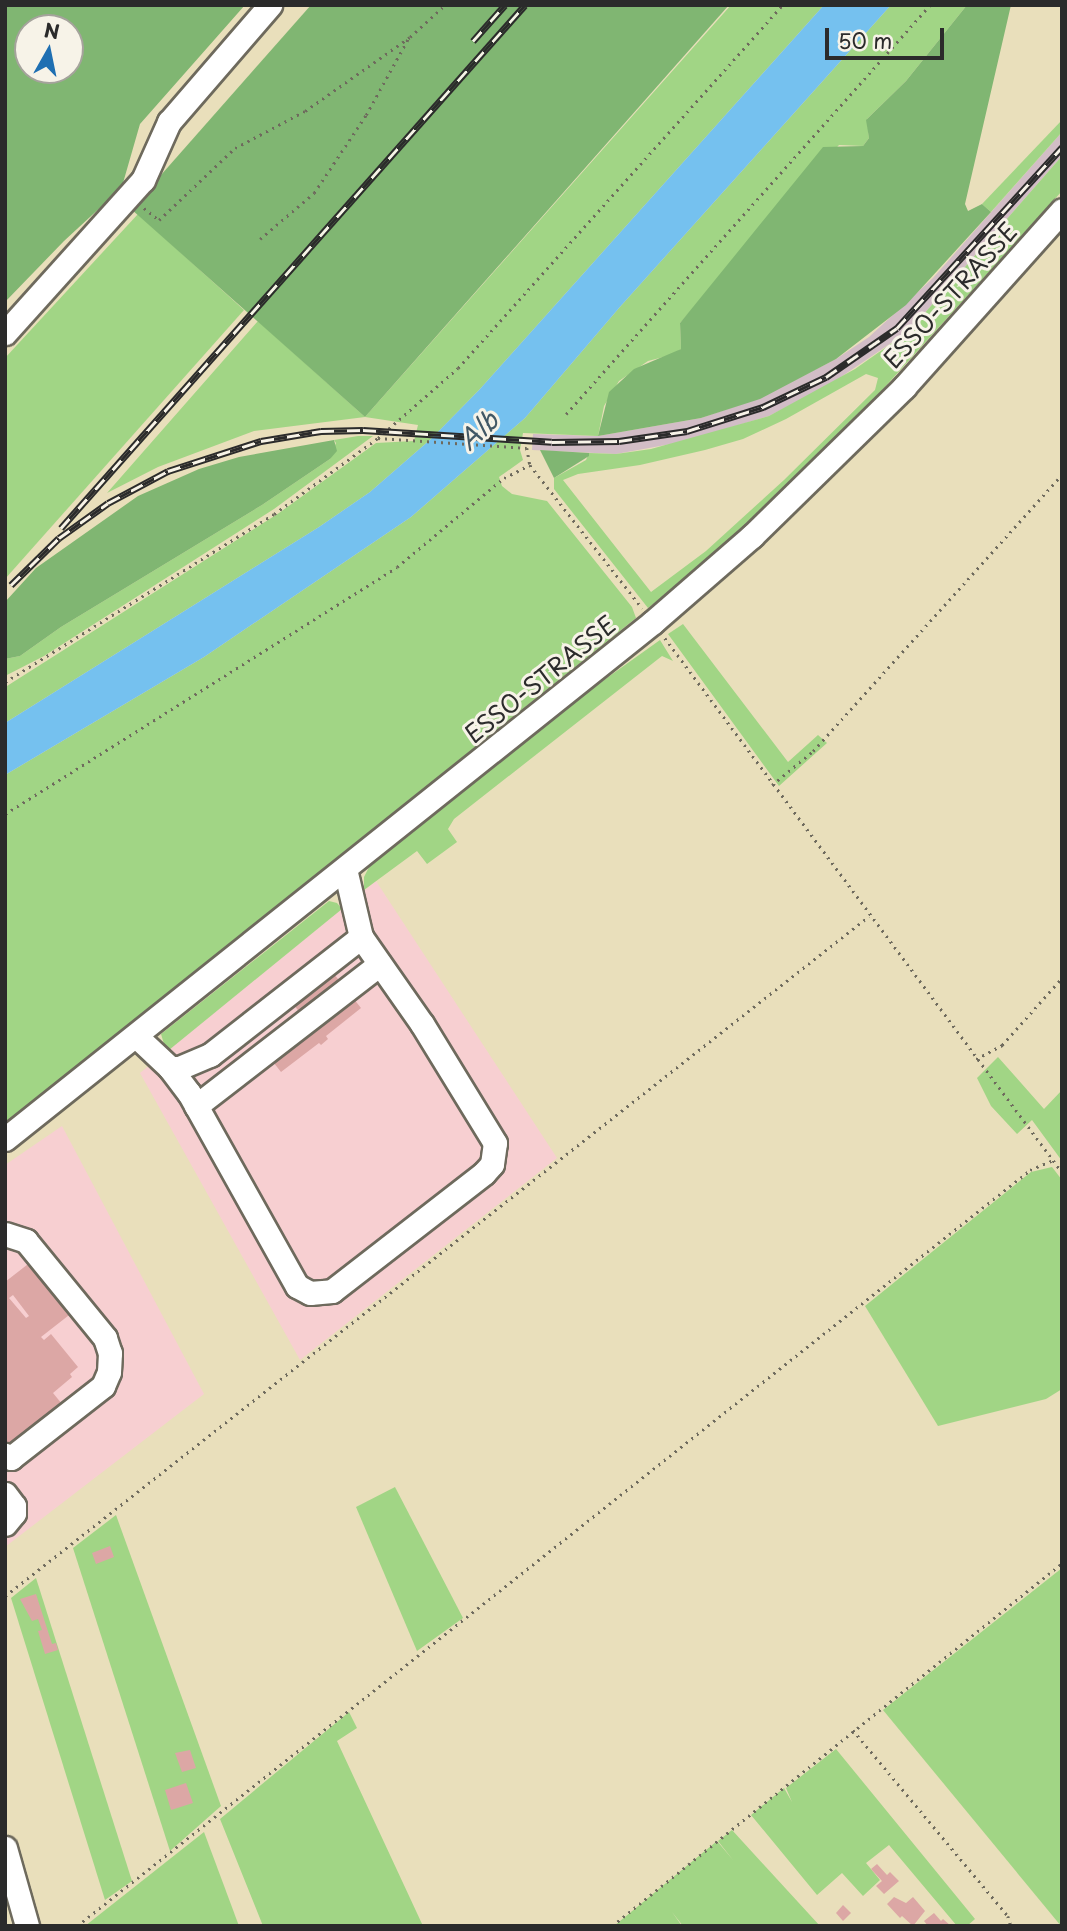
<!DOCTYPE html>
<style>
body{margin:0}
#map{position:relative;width:1067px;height:1931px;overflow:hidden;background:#e9dfbb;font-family:"Playpen Sans",sans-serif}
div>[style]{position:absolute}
.built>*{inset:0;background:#f7cfd1}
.industrial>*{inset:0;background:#d2bdc6}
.green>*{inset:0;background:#a1d585}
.forest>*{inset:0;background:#80b672}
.water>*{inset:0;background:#75c1ef}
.building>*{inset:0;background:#dca7a5}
.path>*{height:2.5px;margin-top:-1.25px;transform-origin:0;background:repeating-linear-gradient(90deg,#6e6a5d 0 2px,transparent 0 7px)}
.roads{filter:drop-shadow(2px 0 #6e6a5d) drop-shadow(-2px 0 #6e6a5d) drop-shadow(0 2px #6e6a5d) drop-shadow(0 -2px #6e6a5d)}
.minor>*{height:23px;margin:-11.5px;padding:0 11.5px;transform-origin:11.5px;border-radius:11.5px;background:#fff}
.rail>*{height:7px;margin-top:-3.5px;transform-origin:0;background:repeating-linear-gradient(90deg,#f7f3e8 0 13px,#2b2b2b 0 26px);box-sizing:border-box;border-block:2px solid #2b2b2b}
span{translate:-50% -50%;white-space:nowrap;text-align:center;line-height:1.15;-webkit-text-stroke:6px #f7f3e8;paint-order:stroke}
.street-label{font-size:24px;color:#2b2b2b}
.water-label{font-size:26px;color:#415866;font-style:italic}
.frame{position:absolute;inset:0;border:7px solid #2b2b2b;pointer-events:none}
.north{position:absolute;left:14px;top:14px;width:70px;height:70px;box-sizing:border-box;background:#f7f3e8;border:2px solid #a5a39c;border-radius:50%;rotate:9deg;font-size:19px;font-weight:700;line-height:28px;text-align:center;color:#2b2b2b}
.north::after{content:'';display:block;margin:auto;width:24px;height:32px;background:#1f6fb2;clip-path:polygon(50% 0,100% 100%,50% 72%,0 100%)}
.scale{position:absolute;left:825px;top:28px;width:119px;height:32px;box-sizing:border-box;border:4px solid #2b2b2b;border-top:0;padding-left:9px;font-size:21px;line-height:24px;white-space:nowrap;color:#2b2b2b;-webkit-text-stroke:5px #f7f3e8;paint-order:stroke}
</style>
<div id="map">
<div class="built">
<i style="clip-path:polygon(376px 881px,557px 1158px,300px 1360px,140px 1073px)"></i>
<i style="clip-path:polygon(62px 1126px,204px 1394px,5px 1547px,5px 1165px)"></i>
</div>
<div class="industrial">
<i style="clip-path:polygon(1062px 132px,1062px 156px,909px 331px,829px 385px,769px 416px,682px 442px,616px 454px,532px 450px,533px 434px,598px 436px,701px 418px,760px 398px,836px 359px,869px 337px,933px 278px)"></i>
</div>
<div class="green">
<i style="clip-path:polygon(731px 5px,824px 5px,480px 389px,431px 439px,370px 492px,319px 527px,5px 723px,7px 686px,279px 513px,376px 443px,414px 441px,418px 425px,365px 417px,254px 431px,158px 467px,107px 493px,258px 321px,365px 417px)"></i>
<i style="clip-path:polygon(891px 5px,967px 5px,906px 81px,867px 119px,869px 138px,863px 146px,839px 145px,680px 323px,681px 349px,671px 355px,648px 361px,619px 381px,604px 406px,598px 436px,523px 433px,520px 450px,523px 460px,499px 477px,502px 486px,512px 494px,547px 501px,632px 607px,636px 618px,5px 1125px,5px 775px,204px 657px,411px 517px,525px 418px,619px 308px)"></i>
<i style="clip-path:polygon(1062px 120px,1062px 132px,991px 212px,982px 204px)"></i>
<i style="clip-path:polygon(evenodd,1062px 156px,1062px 191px,847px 429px,696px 570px,648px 608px,554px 489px,554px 478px,586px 460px,589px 453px,616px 454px,651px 449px,769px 416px,855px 369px,909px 331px,1062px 156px,866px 374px,878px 378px,875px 390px,784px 480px,706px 551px,651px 592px,563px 480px,578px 474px,640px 465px,705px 450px,743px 439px,786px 419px,866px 374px)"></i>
<i style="clip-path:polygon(138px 214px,244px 310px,5px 579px,5px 358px)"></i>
<i style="clip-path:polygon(358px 436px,373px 436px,274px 509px,44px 656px,5px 676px,5px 659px,20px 656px,61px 627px,262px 505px,330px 459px,336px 443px,334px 440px)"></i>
<i style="clip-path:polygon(683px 624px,788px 762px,818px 735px,827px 743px,779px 786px,668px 634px)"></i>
<i style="clip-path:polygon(660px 640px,673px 661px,662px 656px,454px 819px,448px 829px,457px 842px,427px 864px,417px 851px,364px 890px,364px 877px,369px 867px,597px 685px)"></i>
<i style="clip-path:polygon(329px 901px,337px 903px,342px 909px,169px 1050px,164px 1044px,161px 1034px)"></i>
<i style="clip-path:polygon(998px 1057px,1044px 1109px,1062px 1090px,1062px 1161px,1032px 1120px,1017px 1134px,991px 1106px,977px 1078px)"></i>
<i style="clip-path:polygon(1052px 1167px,1062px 1180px,1062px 1389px,1046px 1399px,938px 1426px,865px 1306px,1031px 1172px)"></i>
<i style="clip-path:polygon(395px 1487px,463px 1618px,417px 1651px,356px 1507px)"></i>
<i style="clip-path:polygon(116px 1515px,221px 1806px,170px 1851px,73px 1548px)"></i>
<i style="clip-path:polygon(1062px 1568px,1062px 1926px,1061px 1926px,883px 1710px)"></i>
<i style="clip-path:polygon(36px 1578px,132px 1881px,105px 1900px,11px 1598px)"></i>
<i style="clip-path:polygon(349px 1712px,357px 1728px,337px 1741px,423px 1926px,263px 1926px,220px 1819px)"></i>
<i style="clip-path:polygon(836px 1749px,975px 1919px,967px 1926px,957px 1926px,889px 1845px,866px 1863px,880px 1880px,863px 1896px,842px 1873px,817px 1895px,751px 1815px,784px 1788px,792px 1802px,786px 1788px)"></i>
<i style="clip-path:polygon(732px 1830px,820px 1926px,683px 1926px,672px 1912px,682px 1926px,614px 1926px,717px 1841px,733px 1860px,718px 1841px)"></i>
<i style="clip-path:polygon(204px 1832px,239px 1926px,85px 1926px)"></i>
</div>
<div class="forest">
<i style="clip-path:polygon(evenodd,5px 5px,245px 5px,140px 124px,123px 183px,116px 193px,64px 241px,5px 302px,5px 5px,28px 28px,70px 28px,70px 70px,28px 70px,28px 28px)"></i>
<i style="clip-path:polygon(311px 5px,729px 5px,365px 417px,131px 209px)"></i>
<i style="clip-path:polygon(967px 5px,1011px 5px,965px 204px,968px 211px,982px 204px,991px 212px,906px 305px,836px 359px,760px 399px,701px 418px,598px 436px,609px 392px,634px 369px,681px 349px,680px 323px,823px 147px,863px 146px,869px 138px,866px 120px,906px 81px)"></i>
<i style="clip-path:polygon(334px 440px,337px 451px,330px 459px,262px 505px,61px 627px,20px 656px,5px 659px,5px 602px,36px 568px,138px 496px,199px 469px,239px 457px)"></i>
<i style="clip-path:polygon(540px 450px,589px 453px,589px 456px,554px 478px)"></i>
</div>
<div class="water">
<i style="clip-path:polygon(824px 5px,891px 5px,619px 308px,525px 418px,411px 517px,204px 657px,5px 775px,5px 723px,319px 527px,370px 492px,431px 439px,480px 389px)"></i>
</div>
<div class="building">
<i style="clip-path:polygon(330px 969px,361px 1008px,326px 1036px,328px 1039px,321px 1045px,319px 1043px,281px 1072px,270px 1058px,311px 1027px,290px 1000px)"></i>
<i style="clip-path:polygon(evenodd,32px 1261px,73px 1312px,41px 1337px,44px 1340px,51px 1334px,78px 1367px,70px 1374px,72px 1377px,53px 1393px,62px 1404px,5px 1449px,5px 1282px,32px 1261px,13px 1295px,29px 1316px,26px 1318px,9px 1298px,13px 1295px)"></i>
<i style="clip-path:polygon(110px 1546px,114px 1557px,96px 1564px,92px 1553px)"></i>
<i style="clip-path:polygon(36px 1594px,52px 1644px,56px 1643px,58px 1650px,45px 1654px,38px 1631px,42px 1630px,38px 1619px,32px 1621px,20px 1599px)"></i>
<i style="clip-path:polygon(190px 1750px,196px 1768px,182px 1772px,175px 1753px)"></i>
<i style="clip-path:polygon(186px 1783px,193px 1803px,171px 1810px,165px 1790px)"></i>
<i style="clip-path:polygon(877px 1864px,887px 1875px,890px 1872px,899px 1881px,884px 1894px,876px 1886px,882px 1881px,871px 1869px)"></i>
<i style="clip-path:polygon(894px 1897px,906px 1903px,913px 1897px,925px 1911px,913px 1926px,902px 1916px,900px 1918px,887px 1904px)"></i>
<i style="clip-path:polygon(843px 1905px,851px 1913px,843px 1921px,836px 1913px)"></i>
<i style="clip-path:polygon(934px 1913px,941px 1921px,943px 1919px,951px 1926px,928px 1926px,924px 1921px)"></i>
</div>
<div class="path">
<i style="left:144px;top:208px;width:19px;rotate:39deg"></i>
<i style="left:159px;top:220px;width:105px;rotate:-43.5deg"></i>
<i style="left:235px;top:148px;width:79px;rotate:-27.9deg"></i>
<i style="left:305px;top:111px;width:128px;rotate:-35.2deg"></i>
<i style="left:410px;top:37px;width:47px;rotate:-42.4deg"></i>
<i style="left:260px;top:239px;width:71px;rotate:-40.4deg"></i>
<i style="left:314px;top:193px;width:94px;rotate:-56.3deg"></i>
<i style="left:366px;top:115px;width:87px;rotate:-61.1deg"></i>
<i style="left:566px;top:414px;width:548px;rotate:-48.33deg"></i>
<i style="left:378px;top:438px;width:149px;rotate:3.8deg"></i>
<i style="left:527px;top:448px;width:17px;rotate:80deg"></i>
<i style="left:530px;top:465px;width:182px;rotate:51.9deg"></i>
<i style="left:665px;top:638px;width:665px;rotate:53.37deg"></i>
<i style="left:5px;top:682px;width:317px;rotate:-32deg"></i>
<i style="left:274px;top:514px;width:129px;rotate:-36.2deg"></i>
<i style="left:378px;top:438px;width:106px;rotate:-41.2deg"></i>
<i style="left:458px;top:368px;width:487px;rotate:-48.2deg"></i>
<i style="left:772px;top:785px;width:53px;rotate:-39.7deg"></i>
<i style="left:813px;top:751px;width:372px;rotate:-48deg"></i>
<i style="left:5px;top:814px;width:463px;rotate:-32.2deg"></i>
<i style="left:397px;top:567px;width:139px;rotate:-39.8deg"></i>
<i style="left:504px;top:478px;width:29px;rotate:-27deg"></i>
<i style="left:976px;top:1059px;width:30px;rotate:-28deg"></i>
<i style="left:1002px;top:1045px;width:90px;rotate:-48.2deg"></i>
<i style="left:5px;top:1596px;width:1099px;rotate:-38.2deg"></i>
<i style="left:853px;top:1730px;width:242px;rotate:50.2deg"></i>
<i style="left:1008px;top:1916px;width:10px;rotate:73deg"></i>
<i style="left:77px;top:1926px;width:1216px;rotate:-38.42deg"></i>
<i style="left:1030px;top:1170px;width:25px;rotate:-23deg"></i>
<i style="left:612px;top:1926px;width:578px;rotate:-38.89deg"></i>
</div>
<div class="roads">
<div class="minor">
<i style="left:5px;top:333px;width:206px;rotate:-48deg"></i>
<i style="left:143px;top:180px;width:64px;rotate:-65.9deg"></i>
<i style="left:169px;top:122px;width:155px;rotate:-49.2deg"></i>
<i style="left:136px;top:1036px;width:47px;rotate:43.3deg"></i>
<i style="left:170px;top:1068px;width:31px;rotate:53deg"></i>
<i style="left:189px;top:1093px;width:221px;rotate:60.8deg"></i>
<i style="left:297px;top:1286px;width:15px;rotate:28deg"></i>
<i style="left:310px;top:1293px;width:22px;rotate:-5deg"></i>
<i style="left:332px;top:1291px;width:192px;rotate:-37.8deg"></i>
<i style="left:484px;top:1173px;width:12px;rotate:-48deg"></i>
<i style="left:492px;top:1164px;width:21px;rotate:-82deg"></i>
<i style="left:495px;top:1143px;width:140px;rotate:-121.5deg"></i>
<i style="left:422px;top:1024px;width:106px;rotate:-125deg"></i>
<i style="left:361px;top:937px;width:70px;rotate:-103.2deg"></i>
<i style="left:170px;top:1068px;width:9px"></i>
<i style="left:179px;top:1068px;width:34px;rotate:-23deg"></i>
<i style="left:210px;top:1055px;width:192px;rotate:-38deg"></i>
<i style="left:196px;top:1106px;width:232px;rotate:-37.7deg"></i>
<i style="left:5px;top:1139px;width:829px;rotate:-38.58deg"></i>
<i style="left:653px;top:622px;width:131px;rotate:-41deg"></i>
<i style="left:752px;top:536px;width:213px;rotate:-44.4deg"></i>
<i style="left:904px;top:387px;width:237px;rotate:-48.2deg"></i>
<i style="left:5px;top:1234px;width:22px;rotate:18deg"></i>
<i style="left:26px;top:1241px;width:125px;rotate:50.8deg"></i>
<i style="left:105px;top:1338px;width:16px;rotate:72deg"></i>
<i style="left:110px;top:1353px;width:19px;rotate:93deg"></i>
<i style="left:109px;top:1372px;width:15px;rotate:113deg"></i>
<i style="left:103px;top:1386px;width:117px;rotate:142deg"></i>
<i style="left:11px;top:1458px;width:7px;rotate:-153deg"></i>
<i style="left:5px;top:1494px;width:15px;rotate:53deg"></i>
<i style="left:14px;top:1506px;width:7px;rotate:90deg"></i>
<i style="left:14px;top:1513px;width:14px;rotate:129deg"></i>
<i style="left:5px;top:1848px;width:81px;rotate:74.2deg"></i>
</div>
</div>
<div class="rail">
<i style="left:473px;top:41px;width:48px;rotate:-48.4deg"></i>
<i style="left:61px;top:528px;width:699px;rotate:-48.42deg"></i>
<i style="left:11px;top:585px;width:67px;rotate:-44.4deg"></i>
<i style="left:59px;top:538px;width:60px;rotate:-35.5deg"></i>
<i style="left:108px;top:503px;width:68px;rotate:-28.1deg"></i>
<i style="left:168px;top:471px;width:98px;rotate:-17.9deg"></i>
<i style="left:261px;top:441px;width:61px;rotate:-9.5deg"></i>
<i style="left:321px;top:431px;width:42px;rotate:-1.4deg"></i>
<i style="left:363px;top:430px;width:189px;rotate:3.6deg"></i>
<i style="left:552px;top:442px;width:67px;rotate:-0.9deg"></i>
<i style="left:619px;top:441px;width:69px;rotate:-8.4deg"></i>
<i style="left:687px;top:431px;width:80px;rotate:-17.5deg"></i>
<i style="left:763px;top:407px;width:70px;rotate:-25.5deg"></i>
<i style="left:826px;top:377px;width:86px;rotate:-34.6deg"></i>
<i style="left:897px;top:328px;width:245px;rotate:-47.6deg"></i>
</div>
<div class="street-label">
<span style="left:950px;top:295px;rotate:-48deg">ESSO-STRASSE</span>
<span style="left:540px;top:679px;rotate:-39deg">ESSO-STRASSE</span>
</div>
<div class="water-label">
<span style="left:478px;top:430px;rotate:-43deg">Alb</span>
</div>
<div class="frame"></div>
<div class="north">N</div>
<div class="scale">50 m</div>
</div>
